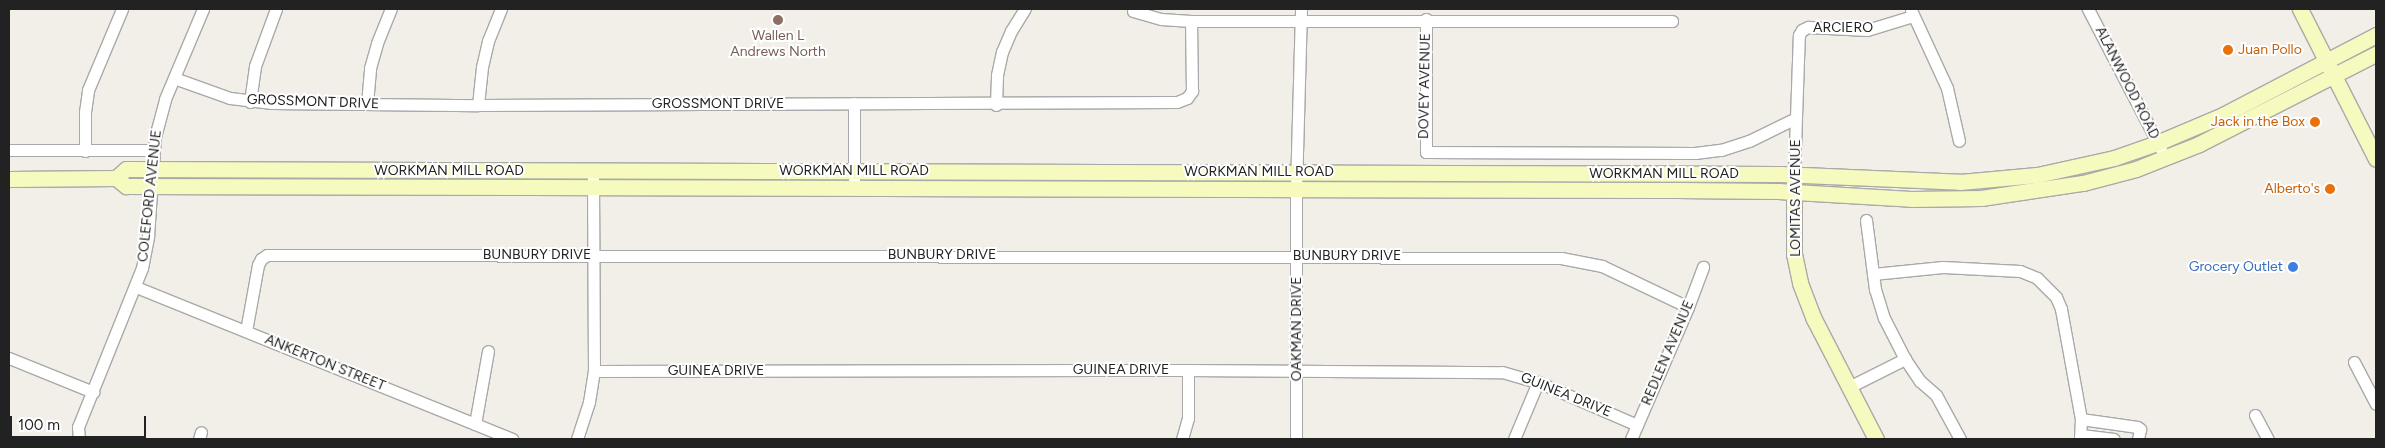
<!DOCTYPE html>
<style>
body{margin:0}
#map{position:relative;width:2385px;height:448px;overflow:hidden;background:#f2efe9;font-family:Figtree,sans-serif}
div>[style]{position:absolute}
.roads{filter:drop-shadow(1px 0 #a9a9a9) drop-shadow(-1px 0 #a9a9a9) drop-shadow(0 1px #a9a9a9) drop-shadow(0 -1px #a9a9a9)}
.street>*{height:11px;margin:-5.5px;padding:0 5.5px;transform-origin:5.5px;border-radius:5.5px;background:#fff}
.secondary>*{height:15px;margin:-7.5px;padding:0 7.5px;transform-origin:7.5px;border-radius:7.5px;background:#f7fabf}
.dots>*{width:14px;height:14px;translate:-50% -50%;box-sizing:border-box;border:2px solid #fff;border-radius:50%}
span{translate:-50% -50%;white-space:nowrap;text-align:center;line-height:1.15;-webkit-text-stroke:4px #fff;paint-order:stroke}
.street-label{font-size:14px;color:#222}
.education-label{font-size:14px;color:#785e54}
.food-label{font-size:14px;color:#c56008}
.left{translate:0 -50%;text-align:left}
.right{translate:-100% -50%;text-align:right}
.shop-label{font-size:14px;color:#366cbe}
.frame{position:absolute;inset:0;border:10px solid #222;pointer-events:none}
.scale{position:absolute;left:10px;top:416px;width:136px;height:22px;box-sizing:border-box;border:2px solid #222;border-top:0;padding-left:6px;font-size:15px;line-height:18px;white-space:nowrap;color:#222;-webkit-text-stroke:4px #fff;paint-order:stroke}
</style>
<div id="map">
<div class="roads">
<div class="street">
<i style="left:2088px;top:9px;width:158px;rotate:62.5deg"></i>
<i style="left:1911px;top:10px;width:86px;rotate:65.2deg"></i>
<i style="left:1947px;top:88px;width:54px;rotate:77.2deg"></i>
<i style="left:1133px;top:11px;width:29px;rotate:16deg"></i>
<i style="left:1161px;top:19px;width:30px;rotate:4deg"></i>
<i style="left:1191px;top:21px;width:481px"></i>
<i style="left:1426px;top:19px;width:133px;rotate:90deg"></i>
<i style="left:1426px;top:152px;width:269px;rotate:0.2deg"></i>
<i style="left:1695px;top:153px;width:26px;rotate:-7deg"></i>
<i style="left:1721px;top:150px;width:29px;rotate:-18deg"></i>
<i style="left:1749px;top:141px;width:52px;rotate:-26.1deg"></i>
<i style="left:174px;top:78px;width:59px;rotate:19.7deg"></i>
<i style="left:230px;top:98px;width:42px;rotate:6.8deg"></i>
<i style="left:272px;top:103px;width:206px;rotate:0.6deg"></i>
<i style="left:478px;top:105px;width:699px;rotate:-0.25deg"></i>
<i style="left:1177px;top:102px;width:11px;rotate:-22deg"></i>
<i style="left:1187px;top:98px;width:9px;rotate:-54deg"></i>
<i style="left:1192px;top:91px;width:70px;rotate:-90.8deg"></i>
<i style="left:250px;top:102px;width:36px;rotate:-82deg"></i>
<i style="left:255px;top:66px;width:61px;rotate:-69.8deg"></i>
<i style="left:367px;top:104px;width:36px;rotate:-85deg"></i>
<i style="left:370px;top:68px;width:26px;rotate:-74deg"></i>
<i style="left:377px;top:43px;width:37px;rotate:-68deg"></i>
<i style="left:478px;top:105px;width:38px;rotate:-84deg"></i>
<i style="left:482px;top:67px;width:27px;rotate:-77deg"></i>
<i style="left:488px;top:41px;width:35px;rotate:-68deg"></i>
<i style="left:996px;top:105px;width:30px;rotate:-88deg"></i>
<i style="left:997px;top:75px;width:24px;rotate:-78deg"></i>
<i style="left:1002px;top:52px;width:23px;rotate:-67deg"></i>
<i style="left:1011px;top:31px;width:26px;rotate:-58deg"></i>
<i style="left:9px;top:150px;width:144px"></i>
<i style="left:85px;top:151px;width:39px;rotate:-90deg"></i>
<i style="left:85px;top:112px;width:22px;rotate:-82deg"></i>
<i style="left:88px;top:90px;width:88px;rotate:-67.2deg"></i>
<i style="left:1794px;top:175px;width:140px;rotate:-88deg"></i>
<i style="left:1799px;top:35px;width:6px;rotate:-59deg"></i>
<i style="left:1802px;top:30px;width:7px;rotate:-27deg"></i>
<i style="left:1808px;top:27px;width:59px;rotate:2.9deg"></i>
<i style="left:1867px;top:30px;width:48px;rotate:-16.9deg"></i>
<i style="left:854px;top:179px;width:76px;rotate:-90deg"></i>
<i style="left:1866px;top:220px;width:70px;rotate:82.6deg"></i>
<i style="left:1875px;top:289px;width:30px;rotate:73deg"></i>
<i style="left:1884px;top:318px;width:46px;rotate:62.9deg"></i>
<i style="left:1905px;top:359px;width:27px;rotate:56deg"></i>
<i style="left:1920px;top:381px;width:21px;rotate:41deg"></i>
<i style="left:1936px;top:395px;width:50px;rotate:61.4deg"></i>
<i style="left:1873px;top:274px;width:70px;rotate:-5.7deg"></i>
<i style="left:1943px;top:267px;width:77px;rotate:3deg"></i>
<i style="left:2020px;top:271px;width:18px;rotate:22deg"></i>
<i style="left:2037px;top:278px;width:27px;rotate:45deg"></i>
<i style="left:2056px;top:297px;width:13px;rotate:67deg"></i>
<i style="left:2061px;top:309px;width:112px;rotate:79.7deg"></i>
<i style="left:2081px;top:419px;width:20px;rotate:93deg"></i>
<i style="left:136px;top:287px;width:406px;rotate:22deg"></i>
<i style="left:246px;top:331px;width:67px;rotate:-79.7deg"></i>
<i style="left:258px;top:265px;width:7px;rotate:-63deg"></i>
<i style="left:261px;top:259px;width:7px;rotate:-34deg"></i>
<i style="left:267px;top:255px;width:8px"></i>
<i style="left:275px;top:255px;width:1286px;rotate:0.13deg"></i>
<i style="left:1561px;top:258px;width:42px;rotate:11deg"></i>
<i style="left:1602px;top:266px;width:95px;rotate:25.5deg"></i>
<i style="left:9px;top:358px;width:91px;rotate:22deg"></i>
<i style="left:2354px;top:362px;width:47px;rotate:62.4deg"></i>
<i style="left:594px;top:371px;width:594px;rotate:-0.1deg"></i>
<i style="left:1188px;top:370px;width:314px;rotate:0.4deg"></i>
<i style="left:1502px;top:372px;width:37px;rotate:16deg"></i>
<i style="left:1538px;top:382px;width:108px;rotate:23.5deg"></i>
<i style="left:1849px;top:387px;width:63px;rotate:-26.6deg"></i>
<i style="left:2255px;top:415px;width:27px;rotate:62deg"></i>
<i style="left:2081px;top:419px;width:57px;rotate:8.1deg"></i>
<i style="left:2137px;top:427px;width:4px;rotate:34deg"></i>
<i style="left:2140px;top:429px;width:10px;rotate:101deg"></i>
<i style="left:475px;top:424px;width:74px;rotate:-79.9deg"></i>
<i style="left:2081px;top:435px;width:33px;rotate:7deg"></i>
<i style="left:79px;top:439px;width:12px;rotate:-95deg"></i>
<i style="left:78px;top:427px;width:171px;rotate:-68.1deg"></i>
<i style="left:142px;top:268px;width:33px;rotate:-79deg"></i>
<i style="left:148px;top:236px;width:99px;rotate:-86deg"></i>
<i style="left:155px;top:137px;width:39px;rotate:-75deg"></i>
<i style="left:165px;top:99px;width:98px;rotate:-67.1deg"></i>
<i style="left:199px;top:439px;width:7px;rotate:-74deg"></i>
<i style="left:577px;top:439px;width:39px;rotate:-72deg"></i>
<i style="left:589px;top:402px;width:31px;rotate:-81deg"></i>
<i style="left:594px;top:371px;width:200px;rotate:-90.3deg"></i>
<i style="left:1182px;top:439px;width:22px;rotate:-74deg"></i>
<i style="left:1188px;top:418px;width:48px;rotate:-90deg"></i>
<i style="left:1296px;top:439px;width:250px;rotate:-90deg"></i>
<i style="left:1296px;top:189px;width:180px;rotate:-88.4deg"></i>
<i style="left:1514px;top:439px;width:62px;rotate:-67.2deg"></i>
<i style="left:1631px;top:439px;width:144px;rotate:-66.6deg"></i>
<i style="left:1688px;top:307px;width:43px;rotate:-69.4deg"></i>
</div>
<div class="secondary">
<i style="left:2300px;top:9px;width:168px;rotate:63.1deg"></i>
<i style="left:116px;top:178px;width:13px;rotate:-42deg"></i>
<i style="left:126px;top:169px;width:1654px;rotate:0.17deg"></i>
<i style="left:1780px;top:174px;width:180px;rotate:2.5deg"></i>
<i style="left:1960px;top:182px;width:77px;rotate:-5.2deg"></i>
<i style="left:2037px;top:175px;width:79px;rotate:-12.4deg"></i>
<i style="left:2114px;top:158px;width:46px;rotate:-19.2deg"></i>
<i style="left:2157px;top:143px;width:72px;rotate:-23deg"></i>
<i style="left:2223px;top:115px;width:173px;rotate:-27.6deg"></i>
<i style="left:9px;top:179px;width:107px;rotate:-0.5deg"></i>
<i style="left:116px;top:178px;width:13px;rotate:39deg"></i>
<i style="left:126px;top:186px;width:1551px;rotate:0.15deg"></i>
<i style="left:1677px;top:190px;width:101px;rotate:0.6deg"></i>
<i style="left:1778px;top:191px;width:133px;rotate:3.4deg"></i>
<i style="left:1911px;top:199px;width:70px;rotate:-0.8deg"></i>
<i style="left:1981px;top:198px;width:103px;rotate:-8.4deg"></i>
<i style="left:2083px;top:183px;width:55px;rotate:-14.8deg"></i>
<i style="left:2136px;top:169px;width:68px;rotate:-21.6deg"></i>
<i style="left:2199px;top:144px;width:199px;rotate:-27deg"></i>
<i style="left:1794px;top:182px;width:72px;rotate:90deg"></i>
<i style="left:1794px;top:254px;width:30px;rotate:78deg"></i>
<i style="left:1800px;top:283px;width:39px;rotate:69deg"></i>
<i style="left:1814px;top:319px;width:135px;rotate:62.7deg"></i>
</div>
</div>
<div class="dots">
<i style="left:778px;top:20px;background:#8d6e63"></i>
<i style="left:2228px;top:50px;background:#e8710a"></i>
<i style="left:2315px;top:122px;background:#e8710a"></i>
<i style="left:2330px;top:189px;background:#e8710a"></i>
<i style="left:2293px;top:267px;background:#3f7fe0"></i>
</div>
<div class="street-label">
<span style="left:1843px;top:28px">ARCIERO</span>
<span style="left:2127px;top:83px;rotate:63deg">ALANWOOD ROAD</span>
<span style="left:1425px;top:86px;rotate:-89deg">DOVEY AVENUE</span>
<span style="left:313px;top:102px;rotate:2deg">GROSSMONT DRIVE</span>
<span style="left:718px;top:104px">GROSSMONT DRIVE</span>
<span style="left:449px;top:171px">WORKMAN MILL ROAD</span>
<span style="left:854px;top:171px">WORKMAN MILL ROAD</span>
<span style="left:1259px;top:172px">WORKMAN MILL ROAD</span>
<span style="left:1664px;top:174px">WORKMAN MILL ROAD</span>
<span style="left:150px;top:196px;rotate:-84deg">COLEFORD AVENUE</span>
<span style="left:1796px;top:198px;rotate:-90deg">LOMITAS AVENUE</span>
<span style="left:537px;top:255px">BUNBURY DRIVE</span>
<span style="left:942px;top:255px">BUNBURY DRIVE</span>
<span style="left:1347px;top:256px">BUNBURY DRIVE</span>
<span style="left:1297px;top:329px;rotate:-90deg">OAKMAN DRIVE</span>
<span style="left:1668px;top:353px;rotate:-67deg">REDLEN AVENUE</span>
<span style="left:325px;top:363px;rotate:22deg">ANKERTON STREET</span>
<span style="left:1121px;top:370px">GUINEA DRIVE</span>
<span style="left:716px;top:371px">GUINEA DRIVE</span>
<span style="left:1566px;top:395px;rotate:22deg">GUINEA DRIVE</span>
</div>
<div class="education-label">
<span style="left:778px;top:44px">Wallen L<br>Andrews North</span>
</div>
<div class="food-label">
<span class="left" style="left:2238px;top:50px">Juan Pollo</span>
<span class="right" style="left:2305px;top:122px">Jack in the Box</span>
<span class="right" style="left:2320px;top:189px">Alberto's</span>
</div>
<div class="shop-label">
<span class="right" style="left:2283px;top:267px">Grocery Outlet</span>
</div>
<div class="frame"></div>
<div class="scale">100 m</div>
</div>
